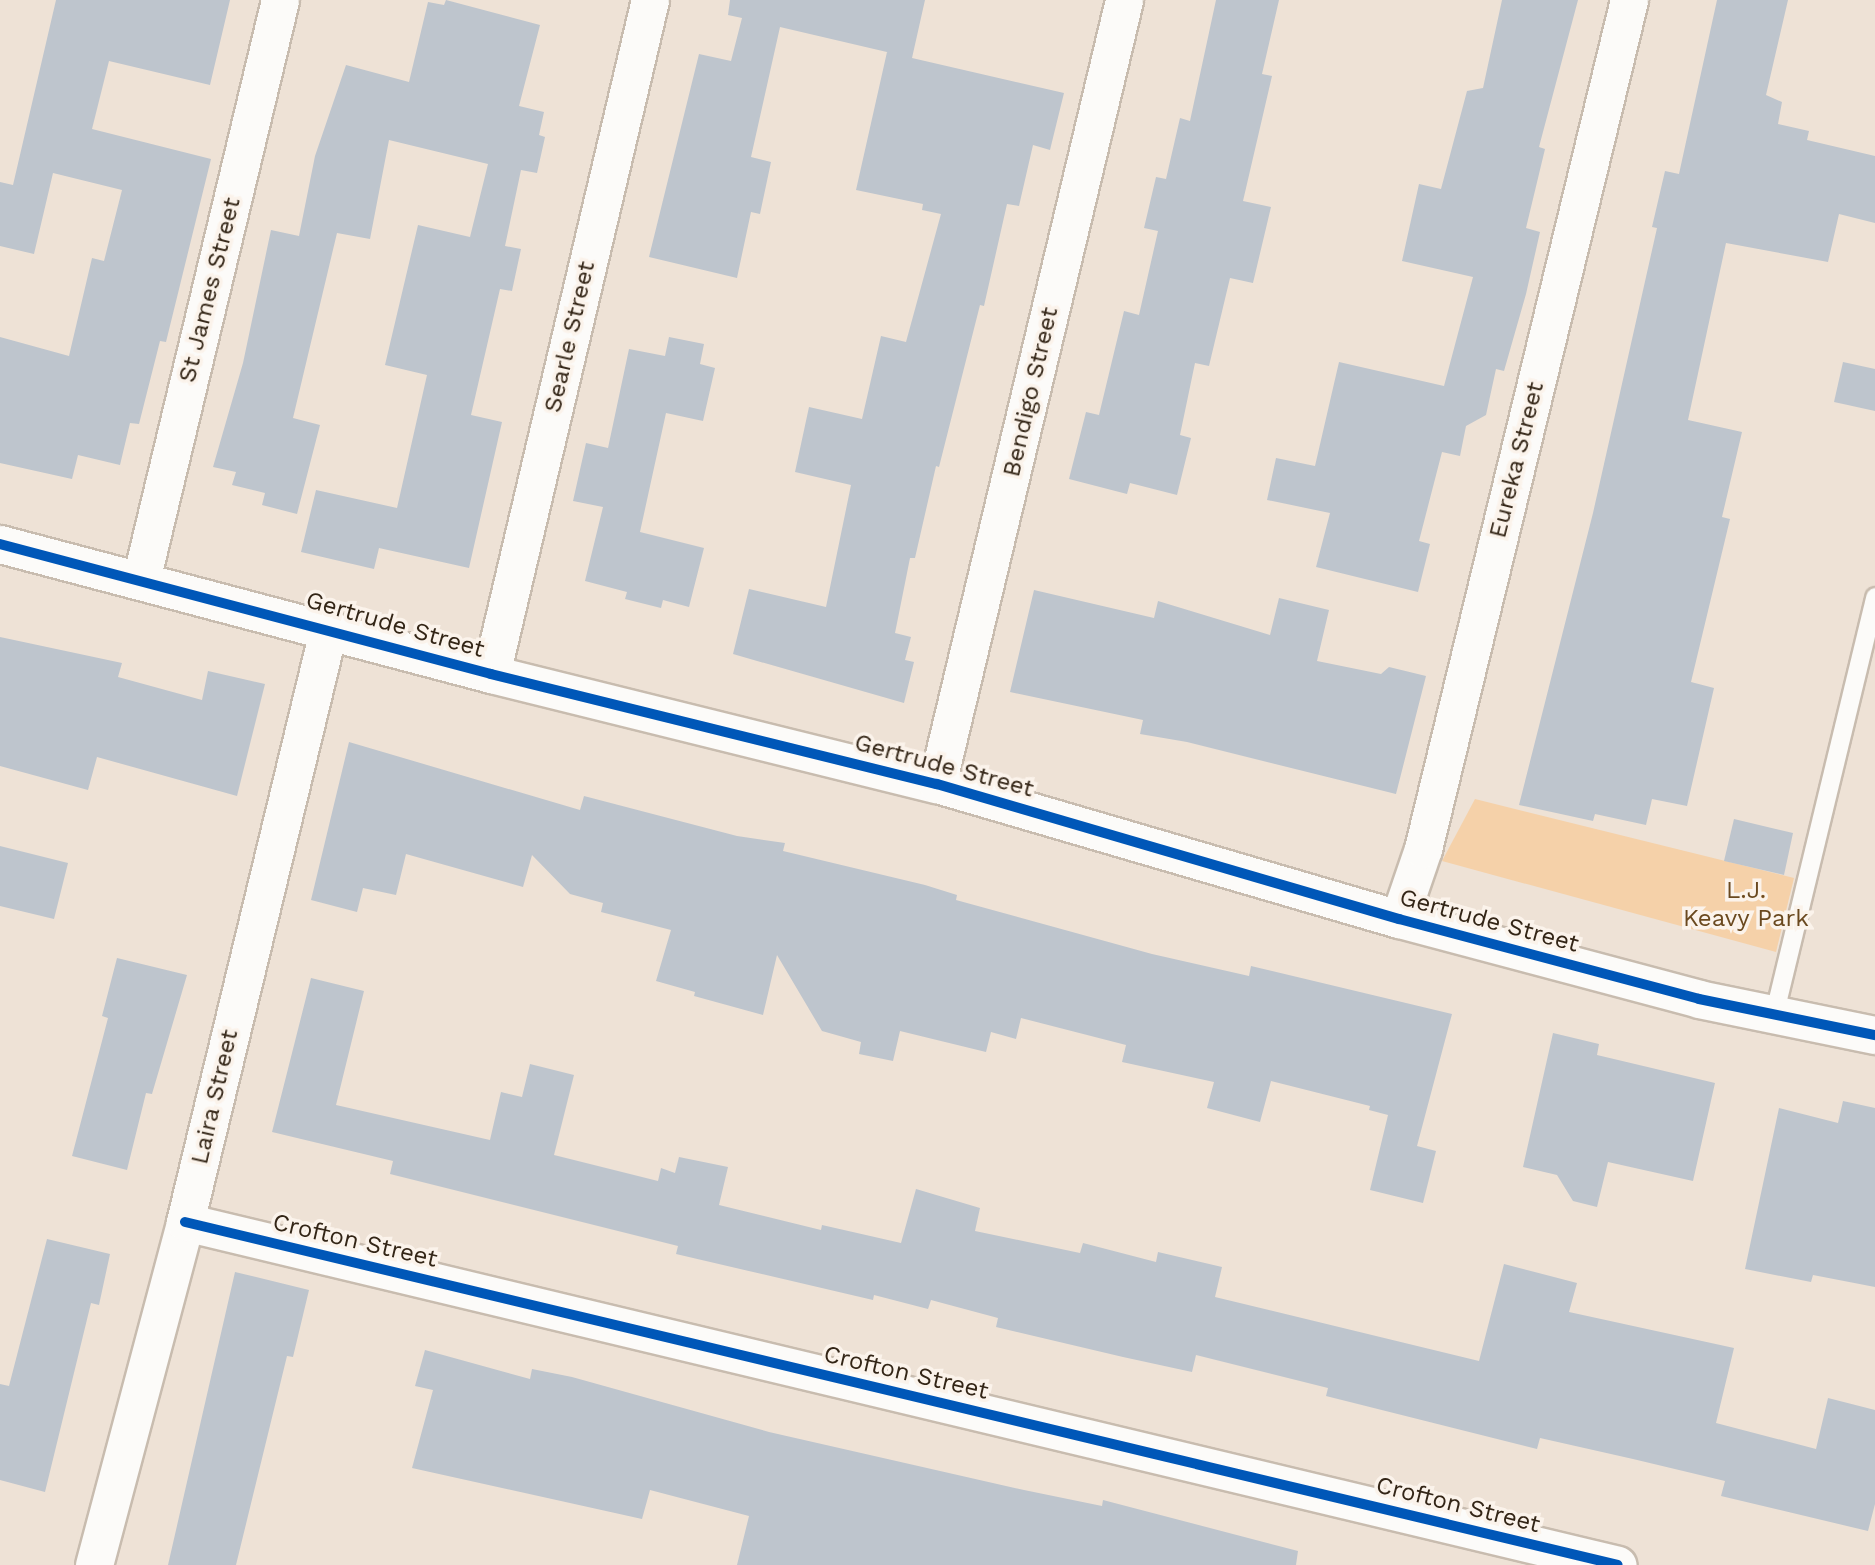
<!DOCTYPE html>
<style>
body{margin:0}
#map{position:relative;width:1875px;height:1565px;overflow:hidden;background:#eee2d6;font-family:"Work Sans",sans-serif}
div>[style]{position:absolute}
.green>*{inset:0;background:#f5d1a9}
.building>*{inset:0;background:#bec5cd}
.roads{filter:drop-shadow(2px 0 #c8bcaf) drop-shadow(-2px 0 #c8bcaf) drop-shadow(0 2px #c8bcaf) drop-shadow(0 -2px #c8bcaf)}
.service>*{height:18px;margin:-9px;padding:0 9px;transform-origin:9px;border-radius:9px;background:#fcfbf9}
.minor>*{height:37px;margin:-18.5px;padding:0 18.5px;transform-origin:18.5px;border-radius:18.5px;background:#fcfbf9}
.cycleway>*{height:10px;margin:-5px;padding:0 5px;transform-origin:5px;border-radius:5px;background:#0057b8}
span{translate:-50% -50%;white-space:nowrap;text-align:center;line-height:1.15;-webkit-text-stroke:7px #fbf3eb;paint-order:stroke}
.street-label{font-size:24px;color:#332516}
.park-label{font-size:24px;color:#6a491f}
</style>
<div id="map">
<div class="green">
<i style="clip-path:polygon(1475px 799px,1794px 878px,1776px 952px,1442px 861px)"></i>
</div>
<div class="building">
<i style="clip-path:polygon(56px 0,230px 0,210px 85px,109px 61px,92px 129px,211px 159px,166px 342px,160px 341px,139px 424px,130px 423px,120px 465px,78px 455px,72px 479px,0 463px,0 337px,69px 356px,92px 258px,104px 261px,122px 190px,53px 173px,34px 254px,0 246px,0 182px,13px 185px)"></i>
<i style="clip-path:polygon(446px 0,540px 25px,519px 106px,544px 112px,539px 135px,545px 137px,537px 173px,521px 170px,505px 246px,521px 249px,512px 291px,500px 289px,471px 415px,502px 422px,469px 568px,379px 548px,374px 569px,301px 552px,316px 490px,397px 508px,427px 375px,385px 365px,418px 225px,470px 237px,488px 164px,389px 140px,370px 239px,337px 233px,293px 418px,320px 425px,297px 514px,262px 505px,265px 493px,232px 485px,236px 472px,213px 467px,243px 363px,271px 230px,299px 236px,315px 156px,346px 65px,409px 82px,428px 2px,444px 5px)"></i>
<i style="clip-path:polygon(730px 0,925px 0,912px 58px,1064px 93px,1050px 150px,1033px 145px,1019px 206px,1007px 204px,984px 306px,980px 305px,939px 467px,936px 466px,915px 558px,910px 558px,895px 633px,911px 637px,905px 660px,914px 662px,904px 703px,733px 654px,749px 589px,826px 607px,851px 485px,795px 472px,809px 407px,862px 419px,881px 336px,906px 342px,941px 214px,922px 210px,923px 204px,856px 190px,887px 52px,904px 56px,780px 27px,751px 157px,771px 162px,760px 214px,751px 212px,737px 278px,649px 257px,699px 54px,731px 61px,742px 18px,728px 15px)"></i>
<i style="clip-path:polygon(1216px 0,1279px 0,1262px 74px,1272px 76px,1243px 201px,1271px 207px,1253px 283px,1230px 278px,1209px 366px,1195px 363px,1180px 435px,1191px 438px,1177px 495px,1130px 483px,1127px 494px,1069px 479px,1086px 412px,1099px 415px,1124px 311px,1139px 315px,1158px 231px,1144px 228px,1156px 177px,1166px 179px,1180px 118px,1190px 121px)"></i>
<i style="clip-path:polygon(1502px 0,1578px 0,1539px 147px,1545px 149px,1526px 228px,1540px 232px,1526px 294px,1504px 371px,1496px 369px,1486px 415px,1466px 426px,1460px 456px,1442px 452px,1419px 541px,1430px 544px,1418px 592px,1316px 567px,1330px 513px,1267px 500px,1276px 458px,1315px 466px,1339px 362px,1444px 386px,1473px 277px,1402px 261px,1419px 184px,1441px 189px,1467px 91px,1483px 88px)"></i>
<i style="clip-path:polygon(1717px 0,1788px 0,1766px 95px,1782px 102px,1778px 124px,1809px 131px,1807px 140px,1875px 156px,1875px 223px,1839px 214px,1828px 262px,1726px 243px,1688px 420px,1742px 432px,1722px 517px,1730px 519px,1691px 682px,1714px 688px,1687px 806px,1652px 799px,1646px 825px,1595px 814px,1593px 821px,1519px 805px,1593px 513px,1657px 228px,1652px 227px,1665px 171px,1679px 174px)"></i>
<i style="clip-path:polygon(669px 337px,704px 344px,700px 364px,715px 368px,703px 421px,666px 413px,640px 532px,704px 548px,689px 607px,663px 600px,661px 608px,625px 599px,627px 592px,585px 581px,603px 507px,573px 501px,586px 443px,608px 448px,629px 349px,665px 356px)"></i>
<i style="clip-path:polygon(1843px 362px,1875px 369px,1875px 411px,1834px 402px)"></i>
<i style="clip-path:polygon(1034px 590px,1154px 618px,1158px 601px,1270px 635px,1279px 598px,1329px 610px,1317px 661px,1381px 674px,1389px 667px,1426px 676px,1396px 794px,1187px 742px,1140px 734px,1143px 720px,1010px 692px)"></i>
<i style="clip-path:polygon(0 637px,122px 663px,118px 677px,202px 700px,208px 671px,265px 684px,237px 796px,97px 757px,88px 790px,0 766px)"></i>
<i style="clip-path:polygon(349px 742px,580px 810px,584px 796px,737px 836px,785px 843px,783px 851px,925px 885px,957px 895px,956px 900px,1152px 954px,1249px 976px,1251px 966px,1452px 1014px,1417px 1146px,1436px 1151px,1423px 1203px,1370px 1190px,1388px 1115px,1369px 1110px,1370px 1106px,1271px 1081px,1260px 1122px,1207px 1108px,1214px 1082px,1122px 1062px,1126px 1045px,1021px 1018px,1016px 1039px,991px 1032px,986px 1052px,900px 1031px,893px 1061px,859px 1054px,861px 1042px,822px 1031px,777px 955px,763px 1015px,694px 996px,695px 992px,656px 981px,671px 930px,601px 912px,603px 903px,570px 894px,532px 855px,523px 887px,406px 854px,396px 895px,363px 888px,357px 912px,311px 900px)"></i>
<i style="clip-path:polygon(1734px 819px,1793px 833px,1784px 875px,1724px 861px)"></i>
<i style="clip-path:polygon(0 846px,68px 863px,54px 919px,0 906px)"></i>
<i style="clip-path:polygon(117px 958px,187px 975px,152px 1094px,146px 1093px,127px 1170px,72px 1156px,108px 1018px,102px 1016px)"></i>
<i style="clip-path:polygon(311px 978px,364px 991px,336px 1105px,490px 1140px,501px 1092px,522px 1097px,530px 1064px,574px 1075px,554px 1155px,658px 1181px,661px 1168px,675px 1173px,679px 1157px,728px 1167px,719px 1205px,821px 1230px,822px 1225px,901px 1243px,916px 1189px,980px 1208px,975px 1231px,1080px 1253px,1083px 1243px,1156px 1262px,1158px 1252px,1222px 1267px,1215px 1297px,1479px 1361px,1504px 1264px,1577px 1283px,1569px 1312px,1734px 1348px,1716px 1423px,1816px 1449px,1828px 1398px,1875px 1410px,1875px 1504px,1868px 1531px,1721px 1496px,1725px 1481px,1633px 1459px,1540px 1438px,1537px 1449px,1326px 1396px,1328px 1388px,1196px 1355px,1192px 1372px,1123px 1357px,996px 1327px,998px 1318px,931px 1300px,928px 1309px,874px 1295px,873px 1300px,676px 1254px,678px 1246px,390px 1174px,393px 1161px,272px 1132px)"></i>
<i style="clip-path:polygon(1553px 1033px,1599px 1044px,1597px 1055px,1715px 1083px,1693px 1181px,1608px 1162px,1597px 1207px,1573px 1201px,1557px 1175px,1523px 1167px)"></i>
<i style="clip-path:polygon(1843px 1101px,1875px 1108px,1875px 1287px,1813px 1275px,1811px 1282px,1745px 1269px,1779px 1108px,1838px 1123px)"></i>
<i style="clip-path:polygon(47px 1239px,110px 1254px,99px 1305px,91px 1303px,45px 1492px,0 1480px,0 1384px,9px 1386px)"></i>
<i style="clip-path:polygon(235px 1272px,309px 1290px,293px 1357px,287px 1356px,236px 1565px,168px 1565px)"></i>
<i style="clip-path:polygon(425px 1350px,530px 1379px,532px 1369px,572px 1377px,769px 1432px,1024px 1490px,1102px 1506px,1103px 1500px,1298px 1551px,1296px 1565px,737px 1565px,749px 1516px,650px 1490px,642px 1519px,412px 1468px,433px 1390px,415px 1386px)"></i>
</div>
<div class="roads">
<div class="service">
<i style="left:1774px;top:1016px;width:431px;rotate:-76.4deg"></i>
</div>
<div class="minor">
<i style="left:0;top:544px;width:508px;rotate:14.83deg"></i>
<i style="left:491px;top:674px;width:459px;rotate:13.9deg"></i>
<i style="left:937px;top:784px;width:481px;rotate:16.3deg"></i>
<i style="left:1399px;top:919px;width:310px;rotate:14.9deg"></i>
<i style="left:1699px;top:999px;width:180px;rotate:11.6deg"></i>
<i style="left:141px;top:580px;width:596px;rotate:-76.52deg"></i>
<i style="left:491px;top:674px;width:693px;rotate:-76.73deg"></i>
<i style="left:937px;top:784px;width:806px;rotate:-76.58deg"></i>
<i style="left:1399px;top:919px;width:74px;rotate:-71.1deg"></i>
<i style="left:1423px;top:849px;width:874px;rotate:-76.36deg"></i>
<i style="left:185px;top:1222px;width:1473px;rotate:13.46deg"></i>
<i style="left:94px;top:1565px;width:355px;rotate:-75.1deg"></i>
<i style="left:185px;top:1222px;width:612px;rotate:-76.4deg"></i>
</div>
</div>
<div class="cycleway">
<i style="left:0;top:544px;width:508px;rotate:14.83deg"></i>
<i style="left:491px;top:674px;width:459px;rotate:13.9deg"></i>
<i style="left:937px;top:784px;width:481px;rotate:16.3deg"></i>
<i style="left:1399px;top:919px;width:310px;rotate:14.9deg"></i>
<i style="left:1699px;top:999px;width:180px;rotate:11.6deg"></i>
<i style="left:185px;top:1222px;width:1473px;rotate:13.46deg"></i>
</div>
<div class="street-label">
<span style="left:210px;top:290px;rotate:-76deg">St James Street</span>
<span style="left:570px;top:337px;rotate:-77deg">Searle Street</span>
<span style="left:1031px;top:392px;rotate:-77deg">Bendigo Street</span>
<span style="left:1517px;top:460px;rotate:-76deg">Eureka Street</span>
<span style="left:395px;top:625px;rotate:16deg">Gertrude Street</span>
<span style="left:944px;top:766px;rotate:15deg">Gertrude Street</span>
<span style="left:1489px;top:921px;rotate:15deg">Gertrude Street</span>
<span style="left:215px;top:1097px;rotate:-77deg">Laira Street</span>
<span style="left:355px;top:1241px;rotate:13deg">Crofton Street</span>
<span style="left:906px;top:1373px;rotate:13deg">Crofton Street</span>
<span style="left:1458px;top:1505px;rotate:14deg">Crofton Street</span>
</div>
<div class="park-label">
<span style="left:1746px;top:905px">L.J.<br>Keavy Park</span>
</div>
</div>
